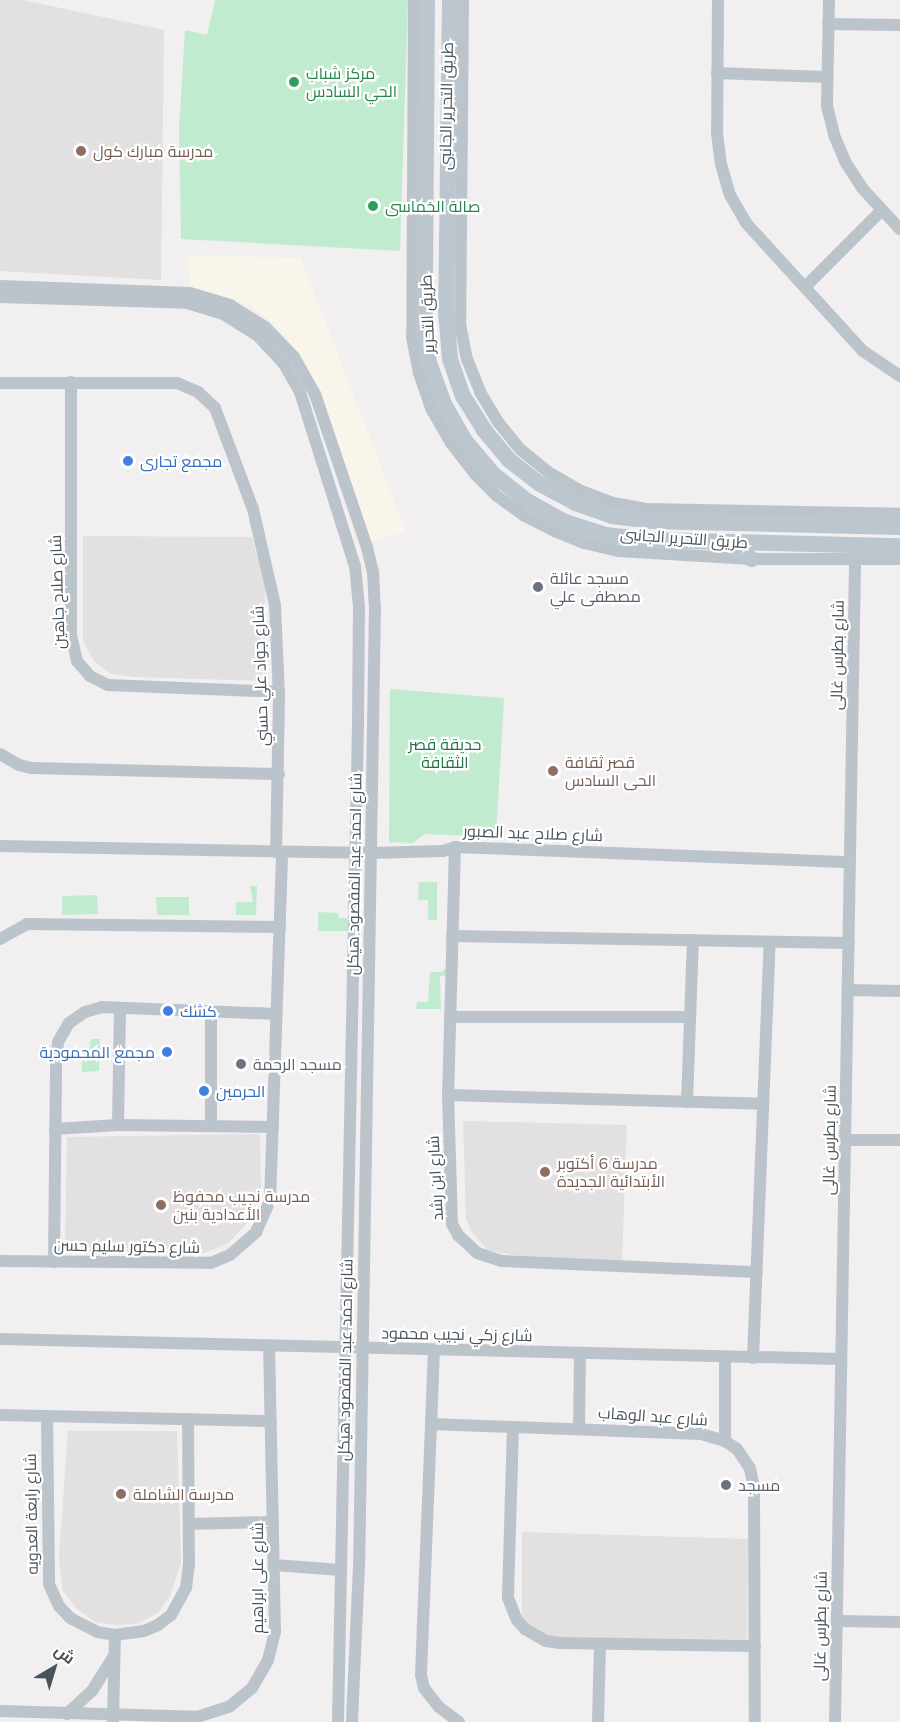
<!DOCTYPE html>
<meta charset="utf-8">
<style>
body{margin:0}
#map{position:relative;width:900px;height:1722px;overflow:hidden;background:#f1efef;font-family:Mulish,Cairo,sans-serif}
div>[style]{position:absolute}
.commercial>*{inset:0;background:#faf5ea}
.education>*{inset:0;background:#e2e0e0}
.green>*{inset:0;background:#c1ebcf}
.street>*{height:12px;margin:-6px;padding:0 6px;transform-origin:6px;border-radius:6px;background:#bcc4cb}
.secondary>*{height:16px;margin:-8px;padding:0 8px;transform-origin:8px;border-radius:8px;background:#bcc6cf}
.dots>*{width:16px;height:16px;translate:-50% -50%;box-sizing:border-box;border:3px solid #fff;border-radius:50%}
span{translate:-50% -50%;white-space:nowrap;text-align:center;line-height:1.15;-webkit-text-stroke:4.5px #fff;paint-order:stroke}
.leisure-label{font-size:16px;color:#27864d}
.left{translate:0 -50%;text-align:left}
.street-label{font-size:16px;color:#48535b}
.education-label{font-size:16px;color:#785e54}
.shop-label{font-size:16px;color:#366cbe}
.right{translate:-100% -50%;text-align:right}
.worship-label{font-size:16px;color:#5b616d}
.park-label{font-size:16px;color:#1f7646}
.north{position:absolute;left:24px;top:1638px;width:60px;height:60px;-webkit-text-stroke:4px #fff;paint-order:stroke;rotate:38deg;font-size:16px;font-weight:700;line-height:24px;text-align:center;color:#48535b}
.north::after{content:'';display:block;margin:auto;width:21px;height:27px;background:#48535b;clip-path:polygon(50% 0,100% 100%,50% 72%,0 100%)}
</style>
<div id="map">
<div class="commercial">
<i style="clip-path:polygon(187px 255px,301px 258px,406px 531px,372px 542px,330px 421px,298px 352px,275px 325px,251px 306px,190px 288px)"></i>
</div>
<div class="education">
<i style="clip-path:polygon(0 0,23px 0,164px 30px,161px 280px,0 271px)"></i>
<i style="clip-path:polygon(83px 536px,252px 537px,265px 583px,266px 681px,134px 677px,111px 674px,94px 661px,83px 641px)"></i>
<i style="clip-path:polygon(463px 1121px,627px 1125px,622px 1261px,512px 1255px,487px 1250px,472px 1232px,466px 1219px)"></i>
<i style="clip-path:polygon(260px 1134px,261px 1190px,250px 1220px,228px 1243px,205px 1253px,65px 1252px,67px 1137px)"></i>
<i style="clip-path:polygon(68px 1431px,177px 1431px,181px 1562px,170px 1596px,158px 1613px,137px 1624px,117px 1625px,95px 1622px,76px 1608px,63px 1591px,59px 1558px)"></i>
<i style="clip-path:polygon(522px 1532px,748px 1539px,747px 1639px,551px 1638px,535px 1634px,522px 1618px)"></i>
</div>
<div class="green">
<i style="clip-path:polygon(215px 0,408px 0,400px 251px,181px 239px,179px 129px,185px 30px,207px 35px)"></i>
<i style="clip-path:polygon(390px 689px,504px 698px,496px 837px,425px 834px,413px 843px,389px 842px)"></i>
<i style="clip-path:polygon(419px 882px,437px 882px,437px 920px,428px 920px,428px 900px,418px 900px)"></i>
<i style="clip-path:polygon(250px 886px,257px 886px,256px 915px,236px 915px,236px 902px,253px 902px)"></i>
<i style="clip-path:polygon(97px 895px,98px 914px,62px 915px,62px 896px)"></i>
<i style="clip-path:polygon(156px 897px,189px 897px,189px 915px,157px 915px)"></i>
<i style="clip-path:polygon(318px 912px,338px 913px,339px 918px,351px 918px,351px 931px,318px 931px)"></i>
<i style="clip-path:polygon(444px 969px,450px 969px,450px 976px,440px 976px,441px 1009px,416px 1009px,417px 1002px,428px 1002px,430px 972px,443px 972px)"></i>
<i style="clip-path:polygon(91px 1039px,100px 1039px,99px 1071px,82px 1072px,82px 1060px,89px 1053px)"></i>
</div>
<div class="street">
<i style="left:414px;top:0;width:337px;rotate:90.3deg"></i>
<i style="left:412px;top:337px;width:37px;rotate:79deg"></i>
<i style="left:419px;top:373px;width:39px;rotate:71deg"></i>
<i style="left:432px;top:410px;width:38px;rotate:60deg"></i>
<i style="left:451px;top:443px;width:39px;rotate:52deg"></i>
<i style="left:475px;top:474px;width:31px;rotate:45deg"></i>
<i style="left:497px;top:496px;width:34px;rotate:36deg"></i>
<i style="left:525px;top:516px;width:33px;rotate:27deg"></i>
<i style="left:554px;top:531px;width:32px;rotate:22deg"></i>
<i style="left:584px;top:543px;width:35px;rotate:13deg"></i>
<i style="left:618px;top:551px;width:134px;rotate:3.4deg"></i>
<i style="left:752px;top:559px;width:148px"></i>
<i style="left:463px;top:0;width:324px;rotate:90.5deg"></i>
<i style="left:460px;top:324px;width:36px;rotate:79deg"></i>
<i style="left:467px;top:359px;width:35px;rotate:68deg"></i>
<i style="left:480px;top:392px;width:35px;rotate:59deg"></i>
<i style="left:498px;top:422px;width:36px;rotate:51deg"></i>
<i style="left:521px;top:450px;width:35px;rotate:39deg"></i>
<i style="left:548px;top:472px;width:36px;rotate:30deg"></i>
<i style="left:579px;top:490px;width:36px;rotate:21deg"></i>
<i style="left:613px;top:503px;width:35px;rotate:10deg"></i>
<i style="left:647px;top:509px;width:253px;rotate:1.1deg"></i>
<i style="left:718px;top:0;width:133px;rotate:90.4deg"></i>
<i style="left:717px;top:133px;width:31px;rotate:83deg"></i>
<i style="left:721px;top:164px;width:32px;rotate:74deg"></i>
<i style="left:730px;top:195px;width:32px;rotate:60deg"></i>
<i style="left:746px;top:223px;width:173px;rotate:47.6deg"></i>
<i style="left:863px;top:351px;width:45px;rotate:34deg"></i>
<i style="left:829px;top:0;width:106px;rotate:91.1deg"></i>
<i style="left:827px;top:106px;width:30px;rotate:76deg"></i>
<i style="left:834px;top:135px;width:30px;rotate:67deg"></i>
<i style="left:846px;top:163px;width:30px;rotate:57deg"></i>
<i style="left:862px;top:188px;width:56px;rotate:47.2deg"></i>
<i style="left:828px;top:24px;width:72px;rotate:0.8deg"></i>
<i style="left:717px;top:73px;width:110px;rotate:2.1deg"></i>
<i style="left:0;top:286px;width:190px;rotate:2.1deg"></i>
<i style="left:190px;top:293px;width:42px;rotate:16.7deg"></i>
<i style="left:230px;top:305px;width:41px;rotate:32.2deg"></i>
<i style="left:265px;top:327px;width:42px;rotate:46deg"></i>
<i style="left:294px;top:357px;width:43px;rotate:60.4deg"></i>
<i style="left:315px;top:394px;width:163px;rotate:71.3deg"></i>
<i style="left:367px;top:548px;width:25px;rotate:76deg"></i>
<i style="left:373px;top:572px;width:34px;rotate:87deg"></i>
<i style="left:375px;top:606px;width:960px;rotate:90.95deg"></i>
<i style="left:359px;top:1566px;width:156px;rotate:92.6deg"></i>
<i style="left:805px;top:287px;width:107px;rotate:-45deg"></i>
<i style="left:0;top:297px;width:187px;rotate:1.8deg"></i>
<i style="left:187px;top:303px;width:38px;rotate:17deg"></i>
<i style="left:223px;top:314px;width:40px;rotate:32deg"></i>
<i style="left:257px;top:335px;width:40px;rotate:47deg"></i>
<i style="left:284px;top:364px;width:32px;rotate:60deg"></i>
<i style="left:300px;top:392px;width:182px;rotate:72.5deg"></i>
<i style="left:355px;top:566px;width:41px;rotate:84.4deg"></i>
<i style="left:359px;top:607px;width:118px;rotate:90.5deg"></i>
<i style="left:358px;top:725px;width:997px;rotate:91.15deg"></i>
<i style="left:71px;top:382px;width:253px;rotate:90deg"></i>
<i style="left:71px;top:635px;width:27px;rotate:77deg"></i>
<i style="left:77px;top:661px;width:20px;rotate:49deg"></i>
<i style="left:90px;top:676px;width:20px;rotate:27deg"></i>
<i style="left:108px;top:685px;width:171px;rotate:2.3deg"></i>
<i style="left:0;top:383px;width:177px"></i>
<i style="left:177px;top:383px;width:23px;rotate:23deg"></i>
<i style="left:198px;top:392px;width:23px;rotate:43deg"></i>
<i style="left:215px;top:408px;width:108px;rotate:69.4deg"></i>
<i style="left:253px;top:509px;width:98px;rotate:77.1deg"></i>
<i style="left:275px;top:605px;width:93px;rotate:87.5deg"></i>
<i style="left:279px;top:698px;width:154px;rotate:91.1deg"></i>
<i style="left:0;top:754px;width:22px;rotate:30deg"></i>
<i style="left:19px;top:765px;width:12px;rotate:14deg"></i>
<i style="left:31px;top:768px;width:248px;rotate:1.4deg"></i>
<i style="left:0;top:846px;width:371px;rotate:1.1deg"></i>
<i style="left:371px;top:853px;width:72px;rotate:-1.6deg"></i>
<i style="left:443px;top:851px;width:13px;rotate:-18deg"></i>
<i style="left:455px;top:847px;width:395px;rotate:2.2deg"></i>
<i style="left:455px;top:847px;width:248px;rotate:91.6deg"></i>
<i style="left:448px;top:1095px;width:129px;rotate:88.2deg"></i>
<i style="left:452px;top:1224px;width:13px;rotate:61deg"></i>
<i style="left:458px;top:1235px;width:26px;rotate:43deg"></i>
<i style="left:477px;top:1253px;width:26px;rotate:18deg"></i>
<i style="left:502px;top:1261px;width:255px;rotate:2.5deg"></i>
<i style="left:452px;top:936px;width:397px;rotate:1deg"></i>
<i style="left:0;top:939px;width:31px;rotate:-29deg"></i>
<i style="left:27px;top:924px;width:253px;rotate:0.7deg"></i>
<i style="left:848px;top:990px;width:52px;rotate:1.1deg"></i>
<i style="left:211px;top:1011px;width:115px;rotate:90deg"></i>
<i style="left:450px;top:1017px;width:240px"></i>
<i style="left:448px;top:1095px;width:315px;rotate:1.6deg"></i>
<i style="left:687px;top:1102px;width:162px;rotate:-87.9deg"></i>
<i style="left:118px;top:1125px;width:117px;rotate:-89deg"></i>
<i style="left:55px;top:1129px;width:63px;rotate:-3.6deg"></i>
<i style="left:118px;top:1125px;width:155px;rotate:0.7deg"></i>
<i style="left:845px;top:1140px;width:55px"></i>
<i style="left:0;top:1261px;width:211px;rotate:0.5deg"></i>
<i style="left:211px;top:1263px;width:21px;rotate:-23deg"></i>
<i style="left:230px;top:1255px;width:35px;rotate:-41deg"></i>
<i style="left:256px;top:1232px;width:34px;rotate:-66deg"></i>
<i style="left:270px;top:1201px;width:349px;rotate:-88deg"></i>
<i style="left:54px;top:1262px;width:203px;rotate:-89.4deg"></i>
<i style="left:56px;top:1059px;width:17px;rotate:-83deg"></i>
<i style="left:58px;top:1042px;width:22px;rotate:-60deg"></i>
<i style="left:69px;top:1023px;width:19px;rotate:-35deg"></i>
<i style="left:85px;top:1012px;width:18px;rotate:-16deg"></i>
<i style="left:102px;top:1007px;width:175px;rotate:2.3deg"></i>
<i style="left:0;top:1339px;width:841px;rotate:1.36deg"></i>
<i style="left:434px;top:1350px;width:325px;rotate:92.3deg"></i>
<i style="left:421px;top:1675px;width:13px;rotate:77deg"></i>
<i style="left:424px;top:1688px;width:24px;rotate:52deg"></i>
<i style="left:439px;top:1707px;width:25px;rotate:37deg"></i>
<i style="left:753px;top:1358px;width:416px;rotate:-87.7deg"></i>
<i style="left:0;top:1415px;width:271px;rotate:1.3deg"></i>
<i style="left:47px;top:1416px;width:168px;rotate:89.3deg"></i>
<i style="left:49px;top:1584px;width:24px;rotate:66deg"></i>
<i style="left:59px;top:1606px;width:16px;rotate:47deg"></i>
<i style="left:70px;top:1618px;width:30px;rotate:27deg"></i>
<i style="left:97px;top:1632px;width:18px;rotate:9deg"></i>
<i style="left:115px;top:1635px;width:29px;rotate:-8deg"></i>
<i style="left:144px;top:1631px;width:15px;rotate:-23deg"></i>
<i style="left:158px;top:1625px;width:16px;rotate:-38deg"></i>
<i style="left:171px;top:1615px;width:31px;rotate:-61deg"></i>
<i style="left:186px;top:1588px;width:23px;rotate:-83deg"></i>
<i style="left:189px;top:1565px;width:146px;rotate:-90.4deg"></i>
<i style="left:431px;top:1424px;width:270px;rotate:2.1deg"></i>
<i style="left:701px;top:1434px;width:25px;rotate:16deg"></i>
<i style="left:725px;top:1441px;width:14px;rotate:34deg"></i>
<i style="left:737px;top:1449px;width:23px;rotate:56deg"></i>
<i style="left:750px;top:1468px;width:20px;rotate:79deg"></i>
<i style="left:754px;top:1488px;width:234px;rotate:89.8deg"></i>
<i style="left:513px;top:1427px;width:171px;rotate:91.7deg"></i>
<i style="left:508px;top:1598px;width:24px;rotate:68deg"></i>
<i style="left:517px;top:1620px;width:12px;rotate:48deg"></i>
<i style="left:525px;top:1629px;width:24px;rotate:30deg"></i>
<i style="left:546px;top:1641px;width:14px;rotate:8deg"></i>
<i style="left:560px;top:1643px;width:195px;rotate:0.9deg"></i>
<i style="left:579px;top:1428px;width:75px;rotate:-89.2deg"></i>
<i style="left:725px;top:1441px;width:84px;rotate:-90deg"></i>
<i style="left:189px;top:1524px;width:84px;rotate:-1.4deg"></i>
<i style="left:274px;top:1565px;width:67px;rotate:4.3deg"></i>
<i style="left:837px;top:1621px;width:63px;rotate:0.9deg"></i>
<i style="left:0;top:1711px;width:197px;rotate:1.7deg"></i>
<i style="left:197px;top:1717px;width:35px;rotate:-18deg"></i>
<i style="left:230px;top:1706px;width:28px;rotate:-39deg"></i>
<i style="left:252px;top:1688px;width:32px;rotate:-60deg"></i>
<i style="left:268px;top:1660px;width:30px;rotate:-76deg"></i>
<i style="left:275px;top:1631px;width:285px;rotate:-91.2deg"></i>
<i style="left:67px;top:1714px;width:34px;rotate:-43deg"></i>
<i style="left:92px;top:1691px;width:40px;rotate:-58deg"></i>
<i style="left:113px;top:1721px;width:86px;rotate:-88.7deg"></i>
<i style="left:598px;top:1722px;width:77px;rotate:-88.5deg"></i>
<i style="left:835px;top:1722px;width:1163px;rotate:-89.01deg"></i>
</div>
<div class="secondary">
<i style="left:427px;top:0;width:327px;rotate:90.4deg"></i>
<i style="left:425px;top:327px;width:36px;rotate:84deg"></i>
<i style="left:429px;top:363px;width:44px;rotate:69.9deg"></i>
<i style="left:444px;top:404px;width:43px;rotate:60.4deg"></i>
<i style="left:465px;top:441px;width:43px;rotate:49.7deg"></i>
<i style="left:493px;top:474px;width:43px;rotate:38.5deg"></i>
<i style="left:527px;top:501px;width:43px;rotate:28.9deg"></i>
<i style="left:565px;top:522px;width:43px;rotate:17.6deg"></i>
<i style="left:606px;top:535px;width:43px;rotate:6.6deg"></i>
<i style="left:649px;top:540px;width:251px;rotate:1.4deg"></i>
<i style="left:450px;top:0;width:311px;rotate:90.7deg"></i>
<i style="left:446px;top:311px;width:48px;rotate:85.2deg"></i>
<i style="left:450px;top:359px;width:39px;rotate:71deg"></i>
<i style="left:463px;top:396px;width:40px;rotate:58deg"></i>
<i style="left:484px;top:430px;width:39px;rotate:50deg"></i>
<i style="left:509px;top:460px;width:39px;rotate:38deg"></i>
<i style="left:540px;top:484px;width:40px;rotate:28deg"></i>
<i style="left:575px;top:503px;width:39px;rotate:19deg"></i>
<i style="left:612px;top:516px;width:39px;rotate:7deg"></i>
<i style="left:651px;top:521px;width:249px;rotate:1.4deg"></i>
<i style="left:726px;top:544px;width:30px;rotate:30deg"></i>
</div>
<div class="dots">
<i style="left:294px;top:82px;background:#2e9e5b"></i>
<i style="left:81px;top:151px;background:#8d6e63"></i>
<i style="left:373px;top:206px;background:#2e9e5b"></i>
<i style="left:128px;top:461px;background:#3f7fe0"></i>
<i style="left:538px;top:587px;background:#6b7280"></i>
<i style="left:553px;top:771px;background:#8d6e63"></i>
<i style="left:168px;top:1011px;background:#3f7fe0"></i>
<i style="left:167px;top:1052px;background:#3f7fe0"></i>
<i style="left:241px;top:1064px;background:#6b7280"></i>
<i style="left:204px;top:1091px;background:#3f7fe0"></i>
<i style="left:545px;top:1172px;background:#8d6e63"></i>
<i style="left:161px;top:1205px;background:#8d6e63"></i>
<i style="left:726px;top:1485px;background:#6b7280"></i>
<i style="left:121px;top:1494px;background:#8d6e63"></i>
</div>
<div class="leisure-label">
<span class="left" style="left:306px;top:82px">مركز شباب<br>الحي السادس</span>
<span class="left" style="left:385px;top:206px">صالة الخماسى</span>
</div>
<div class="street-label">
<span style="left:446px;top:106px;rotate:-89deg">طريق التحرير الجانبى</span>
<span style="left:427px;top:314px;rotate:-92deg">طريق التحرير</span>
<span style="left:684px;top:538px;rotate:4deg">طريق التحرير الجانبى</span>
<span style="left:57px;top:592px;rotate:-92deg">شارع صلاح جاهين</span>
<span style="left:837px;top:655px;rotate:-89deg">شارع بطرس غالى</span>
<span style="left:260px;top:676px;rotate:-92deg">شارع جواد علي حسني</span>
<span style="left:533px;top:833px;rotate:2deg">شارع صلاح عبد الصبور</span>
<span style="left:354px;top:874px;rotate:-89deg">شارع احمد عبد المقصود هيكل</span>
<span style="left:829px;top:1140px;rotate:-89deg">شارع بطرس غالى</span>
<span style="left:435px;top:1178px;rotate:-93deg">شارع ابن رشد</span>
<span style="left:127px;top:1246px;rotate:1deg">شارع دكتور سليم حسن</span>
<span style="left:457px;top:1334px;rotate:1deg">شارع زكي نجيب محمود</span>
<span style="left:345px;top:1360px;rotate:-89deg">شارع احمد عبد المقصود هيكل</span>
<span style="left:653px;top:1416px;rotate:4deg">شارع عبد الوهاب</span>
<span style="left:31px;top:1514px;rotate:-91deg">شارع رابعة العدويه</span>
<span style="left:257px;top:1578px;rotate:-90deg">شارع على ابراهيم</span>
<span style="left:820px;top:1626px;rotate:-89deg">شارع بطرس غالى</span>
</div>
<div class="education-label">
<span class="left" style="left:93px;top:151px">مدرسة مبارك كول</span>
<span class="left" style="left:565px;top:771px">قصر ثقافة<br>الحى السادس</span>
<span class="left" style="left:557px;top:1172px">مدرسة 6 أكتوبر<br>الأبتدائية الجديدة</span>
<span class="left" style="left:173px;top:1205px">مدرسة نجيب محفوظ<br>الأعدادية بنين</span>
<span class="left" style="left:133px;top:1494px">مدرسة الشاملة</span>
</div>
<div class="shop-label">
<span class="left" style="left:140px;top:461px">مجمع تجارى</span>
<span class="left" style="left:180px;top:1011px">كشك</span>
<span class="right" style="left:155px;top:1052px">مجمع المحمودية</span>
<span class="left" style="left:216px;top:1091px">الحرمين</span>
</div>
<div class="worship-label">
<span class="left" style="left:550px;top:587px">مسجد عائلة<br>مصطفى علي</span>
<span class="left" style="left:253px;top:1064px">مسجد الرحمة</span>
<span class="left" style="left:738px;top:1485px">مسجد</span>
</div>
<div class="park-label">
<span style="left:445px;top:753px">حديقة قصر<br>الثقافة</span>
</div>
<div class="north">ش</div>
</div>
